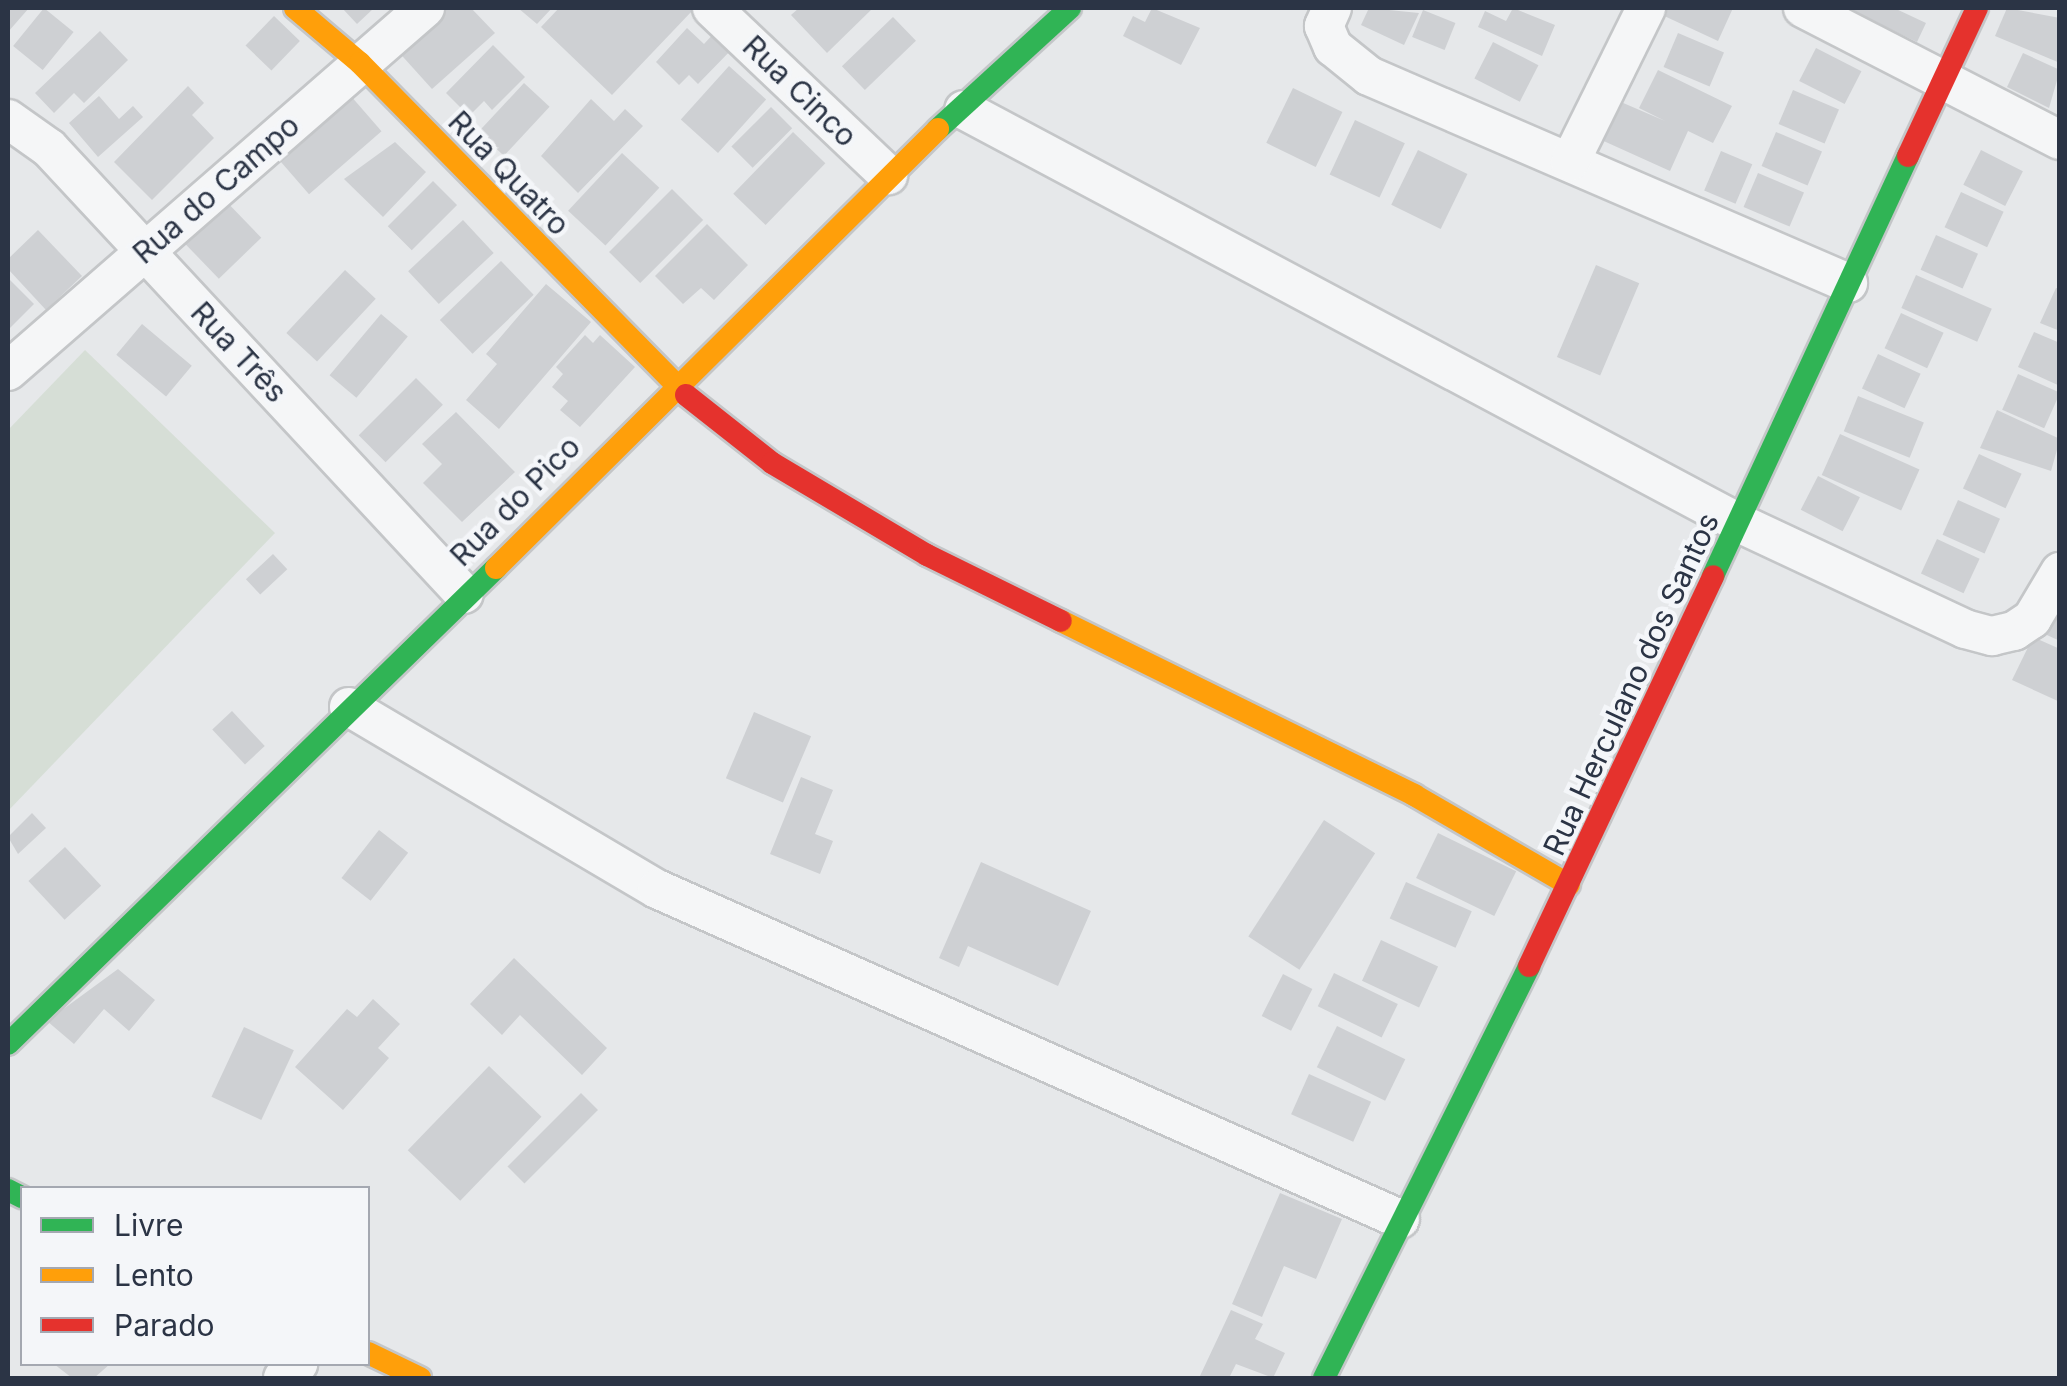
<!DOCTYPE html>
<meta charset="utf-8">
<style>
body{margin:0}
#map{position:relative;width:2067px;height:1386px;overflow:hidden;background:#e6e8ea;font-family:Inter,sans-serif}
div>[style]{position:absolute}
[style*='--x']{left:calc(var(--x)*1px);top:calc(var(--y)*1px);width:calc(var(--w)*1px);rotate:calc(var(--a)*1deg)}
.green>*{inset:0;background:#d6ded6}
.building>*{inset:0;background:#ced0d3;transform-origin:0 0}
.roads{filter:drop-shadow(2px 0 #c4c6c8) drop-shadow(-2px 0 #c4c6c8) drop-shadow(0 2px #c4c6c8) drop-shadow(0 -2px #c4c6c8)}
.street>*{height:38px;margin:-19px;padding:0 19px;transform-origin:19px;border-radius:19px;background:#f5f6f7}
.fast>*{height:22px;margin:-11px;padding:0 11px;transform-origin:11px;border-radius:11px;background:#30b455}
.slow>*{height:22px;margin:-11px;padding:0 11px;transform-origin:11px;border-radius:11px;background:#ff9f0a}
.jam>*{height:22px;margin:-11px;padding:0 11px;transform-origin:11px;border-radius:11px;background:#e5322d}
span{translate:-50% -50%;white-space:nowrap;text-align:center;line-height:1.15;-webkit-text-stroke:9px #f4f6f9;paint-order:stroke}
.street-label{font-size:30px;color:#2b3445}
.frame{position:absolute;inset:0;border:10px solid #2b3445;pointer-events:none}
.legend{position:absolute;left:20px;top:1186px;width:350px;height:180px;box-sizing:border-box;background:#f4f6f9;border:2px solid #a4a8b1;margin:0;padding:12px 18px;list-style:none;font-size:30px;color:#2b3445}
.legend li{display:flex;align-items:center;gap:20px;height:50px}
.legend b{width:50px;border:2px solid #a4a8b1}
</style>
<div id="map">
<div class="green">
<i style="clip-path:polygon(85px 350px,275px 533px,8px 811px,8px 430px)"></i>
</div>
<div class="building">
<i style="clip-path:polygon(8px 8px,29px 8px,8px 32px)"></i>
<i style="left:44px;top:8px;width:38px;height:49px;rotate:39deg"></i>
<i style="clip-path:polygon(342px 8px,374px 8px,357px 24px)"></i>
<i style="clip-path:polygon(439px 8px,471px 8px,495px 33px,432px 89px,395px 48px)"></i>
<i style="clip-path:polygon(518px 8px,552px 8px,537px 24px)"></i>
<i style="clip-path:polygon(559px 8px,688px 8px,692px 11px,612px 95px,541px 27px)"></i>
<i style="clip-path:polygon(799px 8px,873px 8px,827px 53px,791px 15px)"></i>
<i style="clip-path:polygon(1152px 8px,1200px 28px,1181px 65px,1123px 36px,1133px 16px,1145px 22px)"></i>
<i style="clip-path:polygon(1369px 8px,1419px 13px,1404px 45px,1361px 25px)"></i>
<i style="clip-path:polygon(1513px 8px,1555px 25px,1542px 56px,1478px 27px,1485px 11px,1506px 21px)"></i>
<i style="clip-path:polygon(1663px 8px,1733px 8px,1718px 41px,1660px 14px)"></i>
<i style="clip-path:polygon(1846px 8px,1894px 8px,1926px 23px,1917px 42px)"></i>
<i style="clip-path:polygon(2007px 8px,2060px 18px,2060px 63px,1995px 36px)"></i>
<i style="left:1423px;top:10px;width:35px;height:29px;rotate:22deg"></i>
<i style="left:274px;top:16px;width:36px;height:41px;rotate:44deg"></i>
<i style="left:893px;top:17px;width:33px;height:71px;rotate:46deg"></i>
<i style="clip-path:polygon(687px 28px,704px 44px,716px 31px,734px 47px,698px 84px,689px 75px,679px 85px,656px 62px)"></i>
<i style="clip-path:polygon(100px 31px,128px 60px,84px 103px,74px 93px,54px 113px,35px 93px)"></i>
<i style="left:1678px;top:33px;width:50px;height:37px;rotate:23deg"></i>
<i style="left:1493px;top:42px;width:51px;height:41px;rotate:27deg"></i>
<i style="clip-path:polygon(493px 45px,525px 77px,492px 110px,484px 101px,469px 116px,446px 93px)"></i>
<i style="left:1816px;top:48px;width:51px;height:37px;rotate:27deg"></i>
<i style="clip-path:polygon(2023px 53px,2060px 70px,2049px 108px,2007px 87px)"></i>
<i style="left:729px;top:66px;width:50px;height:72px;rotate:42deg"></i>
<i style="clip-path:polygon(1658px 70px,1732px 106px,1713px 143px,1688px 131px,1670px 171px,1597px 138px,1614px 99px,1665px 121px,1639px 108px)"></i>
<i style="left:524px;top:83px;width:35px;height:67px;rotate:43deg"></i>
<i style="clip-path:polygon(188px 86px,204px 103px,192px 115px,214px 138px,152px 200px,114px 162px)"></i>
<i style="left:1293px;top:88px;width:55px;height:61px;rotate:26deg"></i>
<i style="left:1793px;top:90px;width:50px;height:37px;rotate:23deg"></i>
<i style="left:350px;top:95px;width:48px;height:96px;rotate:49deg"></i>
<i style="clip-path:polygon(99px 96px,119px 119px,133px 106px,143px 117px,98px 157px,69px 123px)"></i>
<i style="clip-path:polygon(591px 99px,614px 121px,625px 109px,643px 126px,578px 193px,541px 156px)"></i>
<i style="left:771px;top:107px;width:30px;height:56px;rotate:45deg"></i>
<i style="left:1355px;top:120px;width:55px;height:60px;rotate:25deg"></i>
<i style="left:793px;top:132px;width:45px;height:86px;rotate:44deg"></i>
<i style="left:1776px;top:132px;width:50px;height:37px;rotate:23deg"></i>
<i style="clip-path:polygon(395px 142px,426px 172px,383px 217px,344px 179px)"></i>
<i style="left:1418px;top:150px;width:55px;height:61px;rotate:26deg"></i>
<i style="left:1981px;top:150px;width:47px;height:39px;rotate:27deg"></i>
<i style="left:1721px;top:151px;width:34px;height:43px;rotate:23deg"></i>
<i style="left:622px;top:153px;width:51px;height:79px;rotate:43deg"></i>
<i style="left:1758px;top:173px;width:50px;height:37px;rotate:23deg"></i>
<i style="left:433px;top:181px;width:34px;height:64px;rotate:45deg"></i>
<i style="left:672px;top:189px;width:44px;height:89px;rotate:45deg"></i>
<i style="left:1961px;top:192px;width:47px;height:39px;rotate:25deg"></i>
<i style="left:221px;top:196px;width:58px;height:59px;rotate:46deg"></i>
<i style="left:463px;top:220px;width:45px;height:75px;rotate:47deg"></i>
<i style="clip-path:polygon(707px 224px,748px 265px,714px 300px,701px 288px,683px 304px,655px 276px)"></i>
<i style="clip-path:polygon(38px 230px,82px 276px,46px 310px,8px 269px,8px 259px)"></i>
<i style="left:1936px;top:235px;width:46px;height:38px;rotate:24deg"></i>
<i style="left:501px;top:261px;width:47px;height:85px;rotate:46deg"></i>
<i style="left:1596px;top:265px;width:47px;height:100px;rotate:23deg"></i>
<i style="left:345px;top:270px;width:42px;height:86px;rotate:43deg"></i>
<i style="left:1916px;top:275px;width:83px;height:36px;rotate:24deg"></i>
<i style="clip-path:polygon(8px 278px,34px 304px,8px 330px)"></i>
<i style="clip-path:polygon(546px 284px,591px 322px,499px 429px,466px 400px,497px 364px,486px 354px)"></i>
<i style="clip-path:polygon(2056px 288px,2060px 289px,2060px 331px,2040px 323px)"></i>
<i style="left:1901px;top:313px;width:47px;height:39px;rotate:25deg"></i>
<i style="left:381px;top:314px;width:35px;height:80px;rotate:40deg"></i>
<i style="left:142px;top:324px;width:65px;height:40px;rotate:40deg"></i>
<i style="clip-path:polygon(2034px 332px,2060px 343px,2060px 386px,2018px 367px)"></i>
<i style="clip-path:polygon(585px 335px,593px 343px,600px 335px,635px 367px,580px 427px,560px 410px,568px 401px,552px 387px,563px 374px,556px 367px)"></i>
<i style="left:1878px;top:354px;width:47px;height:38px;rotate:25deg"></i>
<i style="left:2018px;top:374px;width:46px;height:39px;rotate:24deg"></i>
<i style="left:416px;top:378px;width:38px;height:81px;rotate:45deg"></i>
<i style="left:1858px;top:396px;width:71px;height:38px;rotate:22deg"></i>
<i style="clip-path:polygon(1997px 410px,2060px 439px,2051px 471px,1980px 448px)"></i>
<i style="clip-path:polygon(456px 412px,515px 472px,462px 522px,423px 483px,442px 464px,422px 444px)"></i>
<i style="left:1840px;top:434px;width:87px;height:45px;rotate:24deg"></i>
<i style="left:1979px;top:454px;width:47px;height:38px;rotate:25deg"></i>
<i style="left:1818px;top:476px;width:47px;height:38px;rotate:27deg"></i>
<i style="left:1958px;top:500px;width:46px;height:38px;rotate:24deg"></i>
<i style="left:1937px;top:539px;width:47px;height:38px;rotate:25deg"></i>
<i style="left:273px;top:554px;width:21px;height:37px;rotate:47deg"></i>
<i style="clip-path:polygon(2060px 595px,2060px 641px,2036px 630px)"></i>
<i style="clip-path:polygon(2033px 637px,2060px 649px,2060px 702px,2012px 680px)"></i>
<i style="left:232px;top:711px;width:48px;height:27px;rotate:47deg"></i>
<i style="left:754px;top:712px;width:62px;height:72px;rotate:23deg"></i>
<i style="clip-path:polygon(801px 777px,833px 790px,815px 834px,833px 841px,820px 874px,770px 854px)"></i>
<i style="clip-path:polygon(32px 813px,46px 828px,18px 854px,8px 837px)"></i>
<i style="left:1324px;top:820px;width:61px;height:139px;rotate:33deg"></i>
<i style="left:379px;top:830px;width:37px;height:61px;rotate:38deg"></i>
<i style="left:1438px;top:833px;width:87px;height:50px;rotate:26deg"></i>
<i style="left:65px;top:847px;width:53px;height:50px;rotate:47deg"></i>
<i style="clip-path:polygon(981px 862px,1091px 911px,1058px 986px,968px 946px,959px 967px,939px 958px)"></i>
<i style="left:1406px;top:882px;width:72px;height:40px;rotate:24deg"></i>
<i style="left:1381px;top:940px;width:63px;height:45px;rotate:25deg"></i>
<i style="clip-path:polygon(514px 958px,607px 1048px,582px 1075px,520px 1015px,502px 1035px,470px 1004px)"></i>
<i style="clip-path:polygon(118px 969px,155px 1000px,129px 1031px,104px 1009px,74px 1044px,47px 1021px)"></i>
<i style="left:1334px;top:973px;width:71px;height:37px;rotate:26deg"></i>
<i style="left:1283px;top:974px;width:33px;height:47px;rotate:27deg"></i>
<i style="clip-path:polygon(373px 999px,400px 1024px,378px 1048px,389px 1058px,343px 1110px,295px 1067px,347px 1009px,357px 1017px)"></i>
<i style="left:1337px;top:1026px;width:76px;height:46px;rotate:26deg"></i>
<i style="left:244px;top:1027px;width:55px;height:77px;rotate:25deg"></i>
<i style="left:489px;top:1066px;width:73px;height:117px;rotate:44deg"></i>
<i style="left:1309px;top:1074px;width:68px;height:44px;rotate:24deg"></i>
<i style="left:581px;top:1093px;width:24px;height:104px;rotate:45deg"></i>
<i style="clip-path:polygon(1280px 1193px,1342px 1219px,1316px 1279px,1284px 1266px,1262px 1317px,1232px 1304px)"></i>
<i style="clip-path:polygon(1231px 1310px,1263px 1324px,1255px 1339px,1285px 1353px,1273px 1378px,1236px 1364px,1229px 1378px,1199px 1378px)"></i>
<i style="clip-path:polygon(54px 1364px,110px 1364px,94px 1378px,72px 1378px)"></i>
</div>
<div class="roads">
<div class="street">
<i style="--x:712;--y:8;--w:243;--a:43.5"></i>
<i style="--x:1332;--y:8;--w:20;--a:114"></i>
<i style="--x:1324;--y:26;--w:23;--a:67"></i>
<i style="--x:1333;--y:47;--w:46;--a:38.9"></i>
<i style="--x:1369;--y:76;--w:522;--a:23.37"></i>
<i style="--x:1803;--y:8;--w:289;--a:27.2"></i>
<i style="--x:964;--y:110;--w:880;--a:28.05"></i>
<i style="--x:1741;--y:524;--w:247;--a:25.1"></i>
<i style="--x:1965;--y:629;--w:28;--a:15"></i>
<i style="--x:1992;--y:636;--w:23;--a:-13"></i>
<i style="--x:2014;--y:631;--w:22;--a:-34"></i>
<i style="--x:2032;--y:619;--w:55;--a:-59.2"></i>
<i style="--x:8;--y:119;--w:50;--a:35.3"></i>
<i style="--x:49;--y:148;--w:609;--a:47.06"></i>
<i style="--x:1570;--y:162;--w:172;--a:-63.7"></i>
<i style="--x:8;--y:371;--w:553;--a:-41.04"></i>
<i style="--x:349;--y:707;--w:358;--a:30.6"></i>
<i style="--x:657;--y:889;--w:813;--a:23.95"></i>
<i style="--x:283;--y:1378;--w:21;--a:-43"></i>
</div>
<div class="fast">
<i style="--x:938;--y:129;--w:179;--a:-42.5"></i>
<i style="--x:1713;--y:576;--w:463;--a:-65.1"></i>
<i style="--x:8;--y:1044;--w:682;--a:-44.29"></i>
<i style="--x:8;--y:1190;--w:16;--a:27"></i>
<i style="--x:1324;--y:1378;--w:460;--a:-63.5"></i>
</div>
<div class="slow">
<i style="--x:295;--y:8;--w:85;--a:40.2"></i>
<i style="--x:360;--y:63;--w:465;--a:45.5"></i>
<i style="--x:496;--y:568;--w:623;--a:-44.8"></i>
<i style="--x:1061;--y:621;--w:394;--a:26.2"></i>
<i style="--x:1414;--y:795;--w:179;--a:30.1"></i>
<i style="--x:368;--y:1353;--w:58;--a:25.7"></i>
</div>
<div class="jam">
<i style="--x:1908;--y:156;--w:163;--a:-65"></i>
<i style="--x:686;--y:395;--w:110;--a:38.3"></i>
<i style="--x:772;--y:463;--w:180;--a:30.7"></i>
<i style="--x:927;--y:555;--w:149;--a:26.2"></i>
<i style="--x:1529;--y:966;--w:431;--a:-64.7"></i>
</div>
</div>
<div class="street-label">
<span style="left:800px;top:91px;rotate:44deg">Rua Cinco</span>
<span style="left:509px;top:173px;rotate:46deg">Rua Quatro</span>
<span style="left:216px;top:189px;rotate:-41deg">Rua do Campo</span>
<span style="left:239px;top:352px;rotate:47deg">Rua Três</span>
<span style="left:515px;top:501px;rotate:-45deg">Rua do Pico</span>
<span style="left:1631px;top:684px;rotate:-65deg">Rua Herculano dos Santos</span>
</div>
<div class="frame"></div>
<ul class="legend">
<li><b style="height:12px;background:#30b455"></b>Livre</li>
<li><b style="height:12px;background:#ff9f0a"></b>Lento</li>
<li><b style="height:12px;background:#e5322d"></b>Parado</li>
</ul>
</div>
